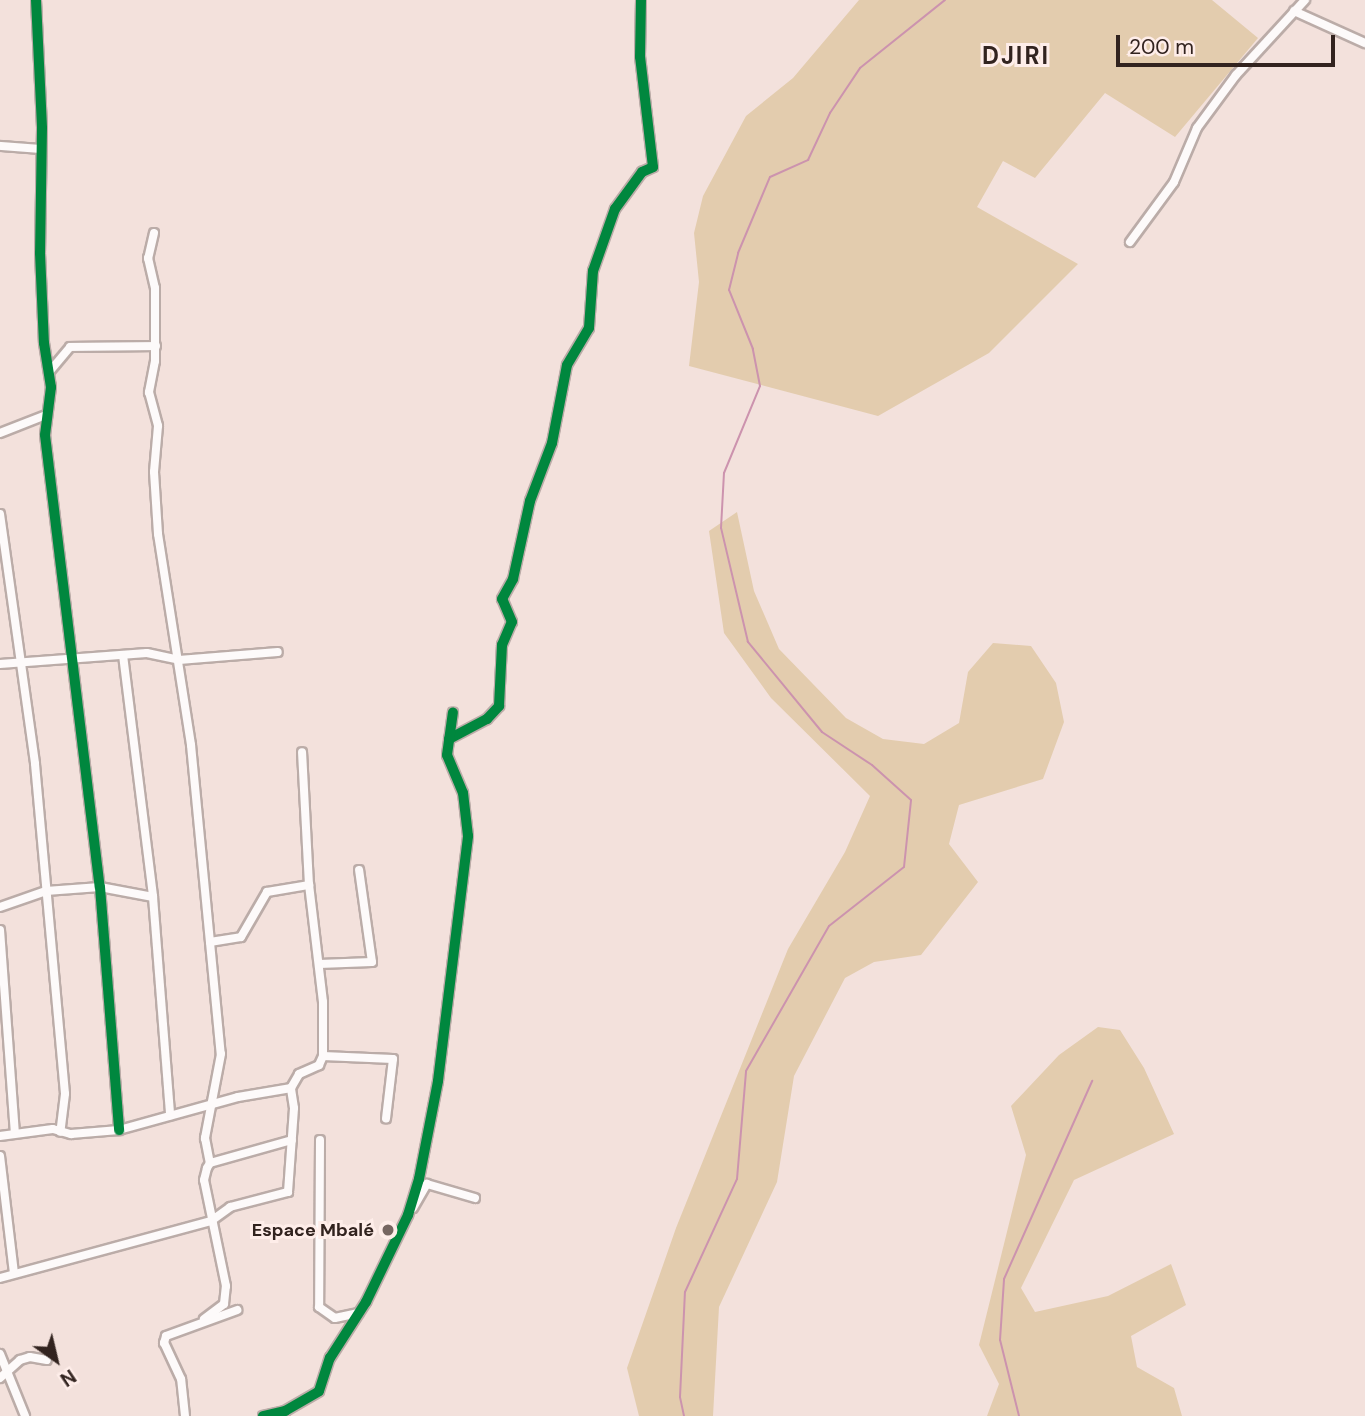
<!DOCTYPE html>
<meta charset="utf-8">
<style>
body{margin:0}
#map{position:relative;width:1365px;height:1416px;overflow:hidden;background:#f3e1dc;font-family:"DM Sans",sans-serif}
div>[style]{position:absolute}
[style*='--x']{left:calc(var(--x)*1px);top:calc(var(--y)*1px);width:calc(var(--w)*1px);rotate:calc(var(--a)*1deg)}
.green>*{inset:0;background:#e3ccae}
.stream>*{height:2px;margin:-1px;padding:0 1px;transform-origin:1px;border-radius:1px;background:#cc93ae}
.roads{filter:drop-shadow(2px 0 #bbaca8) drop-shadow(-2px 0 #bbaca8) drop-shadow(0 2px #bbaca8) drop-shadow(0 -2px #bbaca8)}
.minor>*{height:8px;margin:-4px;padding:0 4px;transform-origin:4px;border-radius:4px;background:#fdfafa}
.cycleway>*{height:10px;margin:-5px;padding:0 5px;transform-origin:5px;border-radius:5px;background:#00873e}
.dots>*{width:19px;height:19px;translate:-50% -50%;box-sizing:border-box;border:4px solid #feede9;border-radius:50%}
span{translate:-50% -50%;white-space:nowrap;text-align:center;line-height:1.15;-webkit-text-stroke:6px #feede9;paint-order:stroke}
.poi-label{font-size:18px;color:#32231f;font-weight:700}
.right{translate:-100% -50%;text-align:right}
.district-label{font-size:24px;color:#32231f;font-weight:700;letter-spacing:2px}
.north{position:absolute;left:21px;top:1325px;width:70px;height:70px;-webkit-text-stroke:5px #feede9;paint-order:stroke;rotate:146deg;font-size:19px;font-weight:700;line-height:28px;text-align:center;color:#32231f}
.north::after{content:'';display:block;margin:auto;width:24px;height:32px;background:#32231f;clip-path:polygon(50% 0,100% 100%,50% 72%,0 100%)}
.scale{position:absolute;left:1116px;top:35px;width:219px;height:32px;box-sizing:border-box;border:4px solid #32231f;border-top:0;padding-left:9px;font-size:21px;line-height:24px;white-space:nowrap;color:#32231f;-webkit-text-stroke:5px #feede9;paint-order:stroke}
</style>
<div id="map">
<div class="green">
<i style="clip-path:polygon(859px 0,1212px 0,1258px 38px,1175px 137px,1105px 93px,1035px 178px,1003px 161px,977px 207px,1078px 264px,989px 353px,878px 416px,689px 366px,699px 282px,694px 233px,703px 196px,746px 116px,793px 78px)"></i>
<i style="clip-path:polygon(737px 512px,754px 591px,779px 649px,846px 718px,883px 739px,924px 744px,959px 723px,968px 672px,993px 643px,1031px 646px,1056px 683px,1064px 722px,1043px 779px,959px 805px,949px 844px,978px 882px,921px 955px,874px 962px,845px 978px,794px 1076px,777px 1182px,719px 1307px,713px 1416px,639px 1416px,627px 1368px,676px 1228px,788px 949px,845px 852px,870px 796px,771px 698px,724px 633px,709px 531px)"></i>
<i style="clip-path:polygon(1098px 1027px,1120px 1030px,1144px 1068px,1174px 1134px,1074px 1180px,1021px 1288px,1035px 1312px,1108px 1296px,1171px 1264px,1186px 1305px,1131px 1336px,1137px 1367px,1174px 1388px,1182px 1416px,987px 1416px,999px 1384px,979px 1345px,1026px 1155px,1011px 1106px,1059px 1055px)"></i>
</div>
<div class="stream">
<i style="--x:684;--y:1416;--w:19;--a:-102"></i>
<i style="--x:680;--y:1397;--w:105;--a:-87.3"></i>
<i style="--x:685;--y:1292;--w:124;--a:-65.3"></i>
<i style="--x:737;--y:1179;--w:108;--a:-85.2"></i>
<i style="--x:746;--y:1071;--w:167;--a:-60.2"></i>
<i style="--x:829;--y:926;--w:95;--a:-38.2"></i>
<i style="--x:904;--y:867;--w:67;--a:-84"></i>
<i style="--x:911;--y:800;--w:52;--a:-138.1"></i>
<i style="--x:872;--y:765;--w:60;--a:-146.6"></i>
<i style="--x:822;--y:732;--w:117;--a:-129.4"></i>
<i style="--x:748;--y:642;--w:117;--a:-103.3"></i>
<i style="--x:721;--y:528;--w:55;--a:-86.9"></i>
<i style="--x:724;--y:473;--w:94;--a:-67.5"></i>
<i style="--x:760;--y:386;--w:38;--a:-101"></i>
<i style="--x:753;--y:349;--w:64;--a:-112.1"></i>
<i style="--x:729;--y:290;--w:38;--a:-76"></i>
<i style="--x:738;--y:253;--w:82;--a:-67.2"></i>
<i style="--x:770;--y:177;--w:42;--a:-24.1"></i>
<i style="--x:808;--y:160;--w:52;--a:-64.9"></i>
<i style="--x:830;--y:113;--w:54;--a:-56.3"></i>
<i style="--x:860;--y:68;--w:109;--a:-38.7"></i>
<i style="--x:1019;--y:1416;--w:78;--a:-104"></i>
<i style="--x:1000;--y:1340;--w:61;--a:-86.2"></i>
<i style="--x:1004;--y:1279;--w:217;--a:-66"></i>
</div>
<div class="roads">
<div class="minor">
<i style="--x:36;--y:0;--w:128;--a:87.3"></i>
<i style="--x:42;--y:128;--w:125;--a:90.9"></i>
<i style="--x:40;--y:253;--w:90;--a:87.5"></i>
<i style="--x:44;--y:343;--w:45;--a:81"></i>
<i style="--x:51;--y:387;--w:48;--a:97.1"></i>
<i style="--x:45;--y:435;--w:455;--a:83.1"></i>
<i style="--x:100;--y:887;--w:244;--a:85.5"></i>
<i style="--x:1294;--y:11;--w:78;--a:24.3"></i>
<i style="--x:0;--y:146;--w:40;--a:4.3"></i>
<i style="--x:154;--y:233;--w:26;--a:103"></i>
<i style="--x:148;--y:258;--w:31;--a:77"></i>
<i style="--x:155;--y:288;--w:73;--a:90"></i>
<i style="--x:155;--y:361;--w:32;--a:101"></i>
<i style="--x:149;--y:392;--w:35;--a:75"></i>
<i style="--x:158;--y:426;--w:46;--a:95"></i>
<i style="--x:154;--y:472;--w:62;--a:86.3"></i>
<i style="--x:158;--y:534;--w:214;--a:81.1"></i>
<i style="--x:191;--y:745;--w:310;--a:84.5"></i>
<i style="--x:221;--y:1054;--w:86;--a:100.8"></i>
<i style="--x:205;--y:1138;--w:25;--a:79"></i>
<i style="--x:1130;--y:242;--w:74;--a:-53.7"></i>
<i style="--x:1174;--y:182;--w:59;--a:-66.9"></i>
<i style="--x:1197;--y:128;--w:66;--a:-53.7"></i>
<i style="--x:1236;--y:75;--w:102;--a:-47.4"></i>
<i style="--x:50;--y:371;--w:31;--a:-50"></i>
<i style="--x:70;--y:347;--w:86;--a:-0.7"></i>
<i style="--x:0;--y:433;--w:49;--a:-21.4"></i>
<i style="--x:0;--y:514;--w:252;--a:82"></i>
<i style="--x:35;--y:764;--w:331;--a:84.8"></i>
<i style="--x:65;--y:1094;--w:38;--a:97"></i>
<i style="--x:123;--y:655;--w:244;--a:82.9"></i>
<i style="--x:153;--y:897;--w:219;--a:85.5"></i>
<i style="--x:0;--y:664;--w:147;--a:-4.3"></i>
<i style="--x:147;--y:653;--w:33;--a:12"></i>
<i style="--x:179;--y:660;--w:99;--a:-4.6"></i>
<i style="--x:449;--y:739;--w:43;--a:-27.8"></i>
<i style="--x:487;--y:719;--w:18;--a:-47"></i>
<i style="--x:499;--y:706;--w:61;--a:-87.2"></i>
<i style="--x:502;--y:645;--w:25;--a:-67"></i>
<i style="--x:512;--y:622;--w:25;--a:-113"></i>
<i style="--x:502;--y:599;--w:23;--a:-61"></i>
<i style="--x:513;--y:579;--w:80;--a:-77.7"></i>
<i style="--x:530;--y:501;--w:62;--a:-69.2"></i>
<i style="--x:552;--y:443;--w:79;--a:-79.1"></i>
<i style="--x:567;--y:365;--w:43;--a:-59.3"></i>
<i style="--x:589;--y:328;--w:57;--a:-86"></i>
<i style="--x:593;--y:271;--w:66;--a:-70.5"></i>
<i style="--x:615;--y:209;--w:46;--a:-53.9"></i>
<i style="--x:642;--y:172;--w:12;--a:-24"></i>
<i style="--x:653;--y:167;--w:111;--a:-96.7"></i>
<i style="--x:640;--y:57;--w:57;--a:-89"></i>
<i style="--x:0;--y:907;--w:49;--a:-19.2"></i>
<i style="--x:46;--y:891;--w:54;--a:-4.2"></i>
<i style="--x:100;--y:887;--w:54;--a:10.7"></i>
<i style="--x:0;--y:930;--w:203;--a:85.8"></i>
<i style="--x:210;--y:942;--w:31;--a:-9"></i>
<i style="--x:241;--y:937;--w:52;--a:-60"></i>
<i style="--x:267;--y:892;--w:43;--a:-9.5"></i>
<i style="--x:319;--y:964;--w:53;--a:-2.2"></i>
<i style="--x:372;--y:962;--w:93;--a:-98"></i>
<i style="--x:323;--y:1056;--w:70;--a:2.5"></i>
<i style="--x:393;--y:1059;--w:60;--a:96.7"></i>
<i style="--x:0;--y:1136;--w:53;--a:-7.5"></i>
<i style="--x:53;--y:1129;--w:19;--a:16"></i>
<i style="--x:71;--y:1134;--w:48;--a:-4.8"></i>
<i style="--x:119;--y:1130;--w:123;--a:-15.5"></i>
<i style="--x:238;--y:1097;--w:54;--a:-9.6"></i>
<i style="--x:291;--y:1088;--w:16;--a:-60"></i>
<i style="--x:299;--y:1074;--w:22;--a:-24"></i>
<i style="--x:319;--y:1065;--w:10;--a:-66"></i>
<i style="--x:323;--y:1056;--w:54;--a:-90"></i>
<i style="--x:323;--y:1002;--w:118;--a:-96.8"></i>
<i style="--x:309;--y:885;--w:133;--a:-93"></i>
<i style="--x:320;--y:1140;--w:167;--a:90.3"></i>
<i style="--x:319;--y:1307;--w:19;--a:35"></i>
<i style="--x:335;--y:1318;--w:24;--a:-12"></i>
<i style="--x:0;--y:1156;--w:118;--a:83.2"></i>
<i style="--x:413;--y:1208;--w:28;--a:-60"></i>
<i style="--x:427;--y:1184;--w:50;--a:16.3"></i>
<i style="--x:0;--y:1278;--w:219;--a:-15.1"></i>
<i style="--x:211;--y:1221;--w:24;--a:-36"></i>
<i style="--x:230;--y:1207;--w:60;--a:-14.5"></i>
<i style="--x:288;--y:1192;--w:84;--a:-85.9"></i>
<i style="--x:294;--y:1108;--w:20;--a:-99"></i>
<i style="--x:204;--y:1319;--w:25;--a:-37"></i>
<i style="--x:224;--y:1304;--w:18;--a:-84"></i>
<i style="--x:226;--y:1286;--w:108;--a:-101.7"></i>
<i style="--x:204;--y:1180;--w:12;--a:-76"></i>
<i style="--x:207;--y:1168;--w:6;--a:-59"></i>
<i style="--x:210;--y:1163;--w:85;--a:-15.7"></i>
<i style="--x:0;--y:1354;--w:67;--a:68"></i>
<i style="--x:0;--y:1378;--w:27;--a:-42"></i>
<i style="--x:20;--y:1360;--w:10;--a:-17"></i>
<i style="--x:30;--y:1357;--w:17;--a:10"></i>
<i style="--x:185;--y:1416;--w:37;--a:-96"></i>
<i style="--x:181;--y:1379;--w:40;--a:-115"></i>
<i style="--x:164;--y:1343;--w:7;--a:-74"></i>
<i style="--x:166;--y:1336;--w:76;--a:-20.1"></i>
<i style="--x:263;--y:1416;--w:23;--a:-13"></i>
<i style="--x:285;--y:1411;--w:39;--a:-30"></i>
<i style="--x:319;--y:1391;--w:35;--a:-72"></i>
<i style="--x:330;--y:1358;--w:67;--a:-57.3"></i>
<i style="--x:366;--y:1302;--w:97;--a:-64.2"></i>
<i style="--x:408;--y:1215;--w:38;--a:-73"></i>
<i style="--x:419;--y:1179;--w:100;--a:-79"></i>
<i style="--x:438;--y:1081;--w:247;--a:-83"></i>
<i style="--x:468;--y:836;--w:43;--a:-96.6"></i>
<i style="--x:463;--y:793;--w:41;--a:-112.8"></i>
<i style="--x:447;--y:755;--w:43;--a:-82.1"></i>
</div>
</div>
<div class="cycleway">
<i style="--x:36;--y:0;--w:128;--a:87.3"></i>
<i style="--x:42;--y:128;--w:125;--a:90.9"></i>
<i style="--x:40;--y:253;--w:90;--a:87.5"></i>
<i style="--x:44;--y:343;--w:45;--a:81"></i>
<i style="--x:51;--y:387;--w:48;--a:97.1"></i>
<i style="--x:45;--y:435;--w:455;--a:83.1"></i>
<i style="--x:100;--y:887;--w:244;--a:85.5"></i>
<i style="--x:449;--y:739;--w:43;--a:-27.8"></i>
<i style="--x:487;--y:719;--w:18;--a:-47"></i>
<i style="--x:499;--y:706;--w:61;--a:-87.2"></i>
<i style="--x:502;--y:645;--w:25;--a:-67"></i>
<i style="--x:512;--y:622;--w:25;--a:-113"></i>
<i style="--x:502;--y:599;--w:23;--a:-61"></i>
<i style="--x:513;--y:579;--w:80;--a:-77.7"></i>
<i style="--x:530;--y:501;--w:62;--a:-69.2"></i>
<i style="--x:552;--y:443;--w:79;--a:-79.1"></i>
<i style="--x:567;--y:365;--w:43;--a:-59.3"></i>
<i style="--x:589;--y:328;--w:57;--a:-86"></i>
<i style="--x:593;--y:271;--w:66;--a:-70.5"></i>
<i style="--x:615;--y:209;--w:46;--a:-53.9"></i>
<i style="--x:642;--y:172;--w:12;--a:-24"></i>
<i style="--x:653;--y:167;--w:111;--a:-96.7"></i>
<i style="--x:640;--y:57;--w:57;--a:-89"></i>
<i style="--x:263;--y:1416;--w:23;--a:-13"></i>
<i style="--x:285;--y:1411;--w:39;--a:-30"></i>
<i style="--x:319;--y:1391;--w:35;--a:-72"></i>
<i style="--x:330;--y:1358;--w:67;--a:-57.3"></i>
<i style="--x:366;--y:1302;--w:97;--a:-64.2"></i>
<i style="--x:408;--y:1215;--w:38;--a:-73"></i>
<i style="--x:419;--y:1179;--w:100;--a:-79"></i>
<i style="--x:438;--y:1081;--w:247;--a:-83"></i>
<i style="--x:468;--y:836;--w:43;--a:-96.6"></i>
<i style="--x:463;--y:793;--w:41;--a:-112.8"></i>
<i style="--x:447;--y:755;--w:43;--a:-82.1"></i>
</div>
<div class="dots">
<i style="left:388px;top:1230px;background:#766661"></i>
</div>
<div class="poi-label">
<span class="right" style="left:374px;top:1230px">Espace Mbalé</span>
</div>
<div class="district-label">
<span style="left:1016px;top:56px">DJIRI</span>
</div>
<div class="north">N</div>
<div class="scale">200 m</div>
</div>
